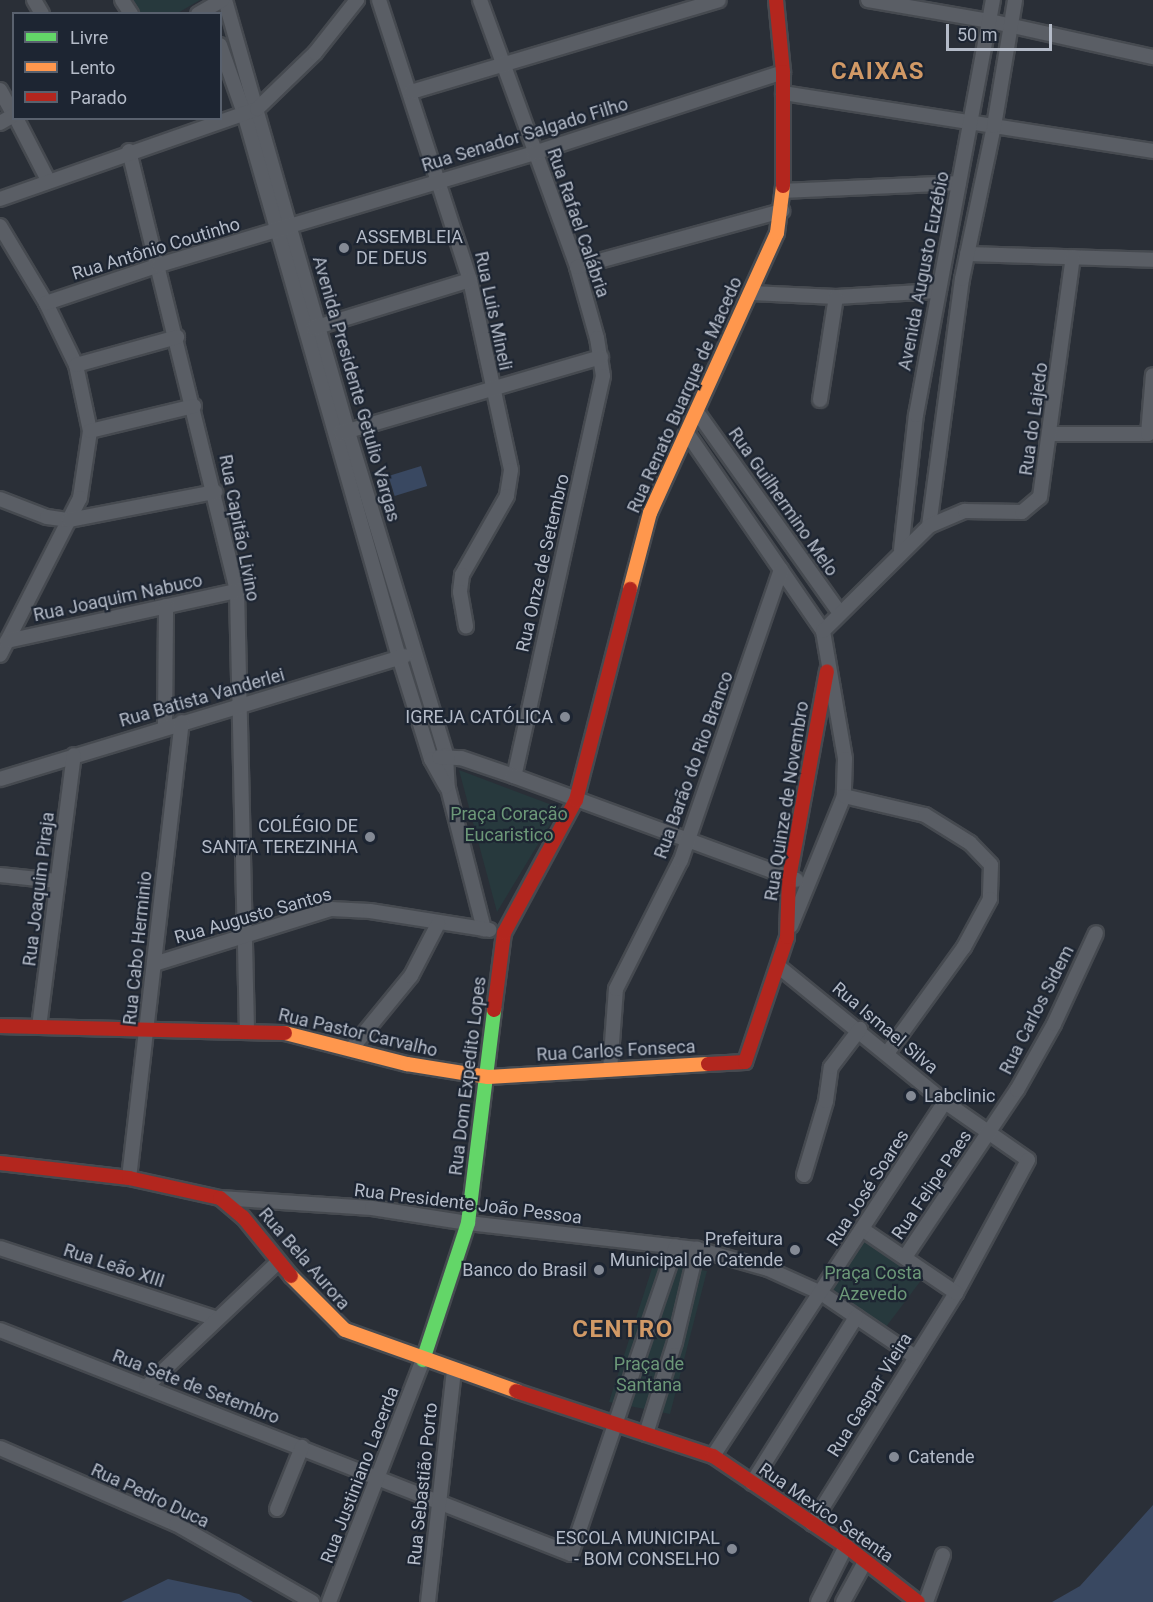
<!DOCTYPE html>
<meta charset="utf-8">
<style>
body{margin:0}
#map{position:relative;width:1153px;height:1602px;overflow:hidden;background:#2a2f37;font-family:Roboto,sans-serif}
div>[style]{position:absolute}
[style*='--x']{left:calc(var(--x)*1px);top:calc(var(--y)*1px);width:calc(var(--w)*1px);rotate:calc(var(--a)*1deg)}
.green>*{inset:0;background:#27393d;transform-origin:0 0}
.water>*{inset:0;background:#394861;transform-origin:0 0}
.roads{filter:drop-shadow(2px 0 #464a50) drop-shadow(-2px 0 #464a50) drop-shadow(0 2px #464a50) drop-shadow(0 -2px #464a50)}
.street>*{height:14px;margin:-7px;padding:0 7px;transform-origin:7px;border-radius:7px;background:#5a5e65}
.fast>*{height:14px;margin:-7px;padding:0 7px;transform-origin:7px;border-radius:7px;background:#63d668}
.slow>*{height:14px;margin:-7px;padding:0 7px;transform-origin:7px;border-radius:7px;background:#ff974d}
.jam>*{height:14px;margin:-7px;padding:0 7px;transform-origin:7px;border-radius:7px;background:#b3261e}
.dots>*{width:16px;height:16px;translate:-50% -50%;box-sizing:border-box;border:3px solid #1d2532;border-radius:50%}
span{translate:-50% -50%;white-space:nowrap;text-align:center;line-height:1.15;-webkit-text-stroke:4.5px #1d2532;paint-order:stroke}
.street-label{font-size:18px;color:#b4bbc8}
.poi-label{font-size:18px;color:#b4bbc8}
.left{translate:0 -50%;text-align:left}
.right{translate:-100% -50%;text-align:right}
.park-label{font-size:18px;color:#6c9878}
.district-label{font-size:24px;color:#d19966;font-weight:700;letter-spacing:1.5px}
.legend{position:absolute;left:12px;top:12px;width:210px;height:108px;box-sizing:border-box;background:#1d2532;border:2px solid #59616e;margin:0;padding:8px 10px;list-style:none;font-size:18px;color:#b4bbc8}
.legend li{display:flex;align-items:center;gap:12px;height:30px}
.legend b{width:30px;border:2px solid #59616e}
.scale{position:absolute;left:946px;top:24px;width:106px;height:27px;box-sizing:border-box;border:3px solid #b4bbc8;border-top:0;padding-left:8px;font-size:18px;line-height:21px;white-space:nowrap;color:#b4bbc8;-webkit-text-stroke:4px #1d2532;paint-order:stroke}
</style>
<div id="map">
<div class="green">
<i style="clip-path:polygon(130px 0,200px 0,176px 14px,138px 13px)"></i>
<i style="clip-path:polygon(459px 770px,560px 808px,497px 912px)"></i>
<i style="left:863px;top:1236px;width:73px;height:67px;rotate:37deg"></i>
<i style="clip-path:polygon(654px 1262px,707px 1271px,670px 1414px,609px 1402px)"></i>
</div>
<div class="water">
<i style="left:421px;top:466px;width:21px;height:34px;rotate:73deg"></i>
<i style="clip-path:polygon(1153px 1505px,1153px 1602px,1052px 1602px,1080px 1586px)"></i>
<i style="clip-path:polygon(168px 1579px,239px 1594px,253px 1602px,121px 1602px)"></i>
</div>
<div class="roads">
<div class="street">
<i style="--x:34;--y:0;--w:16;--a:60"></i>
<i style="--x:122;--y:0;--w:17;--a:57"></i>
<i style="--x:225;--y:0;--w:449;--a:74.1"></i>
<i style="--x:348;--y:432;--w:338;--a:73.1"></i>
<i style="--x:446;--y:755;--w:33;--a:87"></i>
<i style="--x:448;--y:788;--w:146;--a:75.7"></i>
<i style="--x:379;--y:0;--w:294;--a:72"></i>
<i style="--x:470;--y:280;--w:194;--a:77.8"></i>
<i style="--x:511;--y:470;--w:26;--a:99"></i>
<i style="--x:507;--y:496;--w:91;--a:119.7"></i>
<i style="--x:462;--y:575;--w:17;--a:97"></i>
<i style="--x:460;--y:592;--w:35;--a:80"></i>
<i style="--x:480;--y:0;--w:284;--a:70"></i>
<i style="--x:577;--y:267;--w:74;--a:74.3"></i>
<i style="--x:597;--y:338;--w:38;--a:81"></i>
<i style="--x:603;--y:376;--w:410;--a:102.5"></i>
<i style="--x:868;--y:0;--w:124;--a:9.8"></i>
<i style="--x:990;--y:21;--w:167;--a:12.5"></i>
<i style="--x:198;--y:14;--w:28;--a:-30"></i>
<i style="--x:220;--y:45;--w:72;--a:70.6"></i>
<i style="--x:244;--y:113;--w:566;--a:74.1"></i>
<i style="--x:399;--y:657;--w:107;--a:72.6"></i>
<i style="--x:431;--y:759;--w:31;--a:61"></i>
<i style="--x:0;--y:90;--w:29;--a:61"></i>
<i style="--x:411;--y:92;--w:321;--a:-16.6"></i>
<i style="--x:783;--y:93;--w:375;--a:8.9"></i>
<i style="--x:16;--y:118;--w:70;--a:62.7"></i>
<i style="--x:0;--y:123;--w:16;--a:-30"></i>
<i style="--x:129;--y:151;--w:453;--a:76.2"></i>
<i style="--x:237;--y:591;--w:438;--a:88.7"></i>
<i style="--x:783;--y:191;--w:176;--a:-2.6"></i>
<i style="--x:0;--y:199;--w:272;--a:-19.3"></i>
<i style="--x:257;--y:109;--w:81;--a:-44"></i>
<i style="--x:315;--y:53;--w:68;--a:-51.6"></i>
<i style="--x:0;--y:226;--w:90;--a:59.1"></i>
<i style="--x:46;--y:303;--w:69;--a:64.2"></i>
<i style="--x:76;--y:365;--w:67;--a:78"></i>
<i style="--x:90;--y:431;--w:68;--a:98.5"></i>
<i style="--x:80;--y:498;--w:176;--a:117"></i>
<i style="--x:967;--y:254;--w:186;--a:1.8"></i>
<i style="--x:577;--y:267;--w:213;--a:-15.3"></i>
<i style="--x:751;--y:293;--w:85;--a:2.7"></i>
<i style="--x:836;--y:297;--w:102;--a:-3.4"></i>
<i style="--x:46;--y:303;--w:119;--a:-18.6"></i>
<i style="--x:159;--y:265;--w:391;--a:-16.6"></i>
<i style="--x:534;--y:153;--w:262;--a:-18"></i>
<i style="--x:314;--y:328;--w:163;--a:-17.1"></i>
<i style="--x:76;--y:365;--w:105;--a:-15.5"></i>
<i style="--x:820;--y:400;--w:104;--a:-81.2"></i>
<i style="--x:697;--y:412;--w:247;--a:54.6"></i>
<i style="--x:90;--y:431;--w:107;--a:-13.5"></i>
<i style="--x:341;--y:433;--w:271;--a:-16.3"></i>
<i style="--x:687;--y:433;--w:240;--a:55.5"></i>
<i style="--x:823;--y:631;--w:130;--a:80.2"></i>
<i style="--x:845;--y:759;--w:37;--a:92"></i>
<i style="--x:844;--y:796;--w:140;--a:112.2"></i>
<i style="--x:1052;--y:434;--w:96;--a:0"></i>
<i style="--x:1148;--y:434;--w:59;--a:-85.2"></i>
<i style="--x:0;--y:499;--w:50;--a:21"></i>
<i style="--x:47;--y:517;--w:22;--a:8"></i>
<i style="--x:69;--y:520;--w:149;--a:-10.9"></i>
<i style="--x:929;--y:526;--w:249;--a:-82.4"></i>
<i style="--x:962;--y:279;--w:156;--a:-78.2"></i>
<i style="--x:994;--y:126;--w:128;--a:-80.5"></i>
<i style="--x:901;--y:550;--w:136;--a:-83.7"></i>
<i style="--x:916;--y:415;--w:422;--a:-79.5"></i>
<i style="--x:823;--y:631;--w:149;--a:-44.7"></i>
<i style="--x:929;--y:526;--w:39;--a:-23"></i>
<i style="--x:965;--y:511;--w:57;--a:1"></i>
<i style="--x:1022;--y:512;--w:23;--a:-40"></i>
<i style="--x:1040;--y:497;--w:242;--a:-82.2"></i>
<i style="--x:7;--y:641;--w:235;--a:-12.3"></i>
<i style="--x:165;--y:727;--w:121;--a:-89.5"></i>
<i style="--x:439;--y:757;--w:22;--a:3"></i>
<i style="--x:461;--y:758;--w:56;--a:18.8"></i>
<i style="--x:514;--y:776;--w:301;--a:20.2"></i>
<i style="--x:0;--y:779;--w:423;--a:-16.9"></i>
<i style="--x:844;--y:796;--w:83;--a:13.2"></i>
<i style="--x:925;--y:815;--w:53;--a:31.9"></i>
<i style="--x:970;--y:843;--w:30;--a:46"></i>
<i style="--x:991;--y:865;--w:34;--a:92"></i>
<i style="--x:990;--y:899;--w:55;--a:118.4"></i>
<i style="--x:964;--y:947;--w:130;--a:125.9"></i>
<i style="--x:0;--y:875;--w:57;--a:6"></i>
<i style="--x:154;--y:964;--w:185;--a:-17.3"></i>
<i style="--x:331;--y:909;--w:39;--a:3"></i>
<i style="--x:370;--y:911;--w:121;--a:9"></i>
<i style="--x:778;--y:966;--w:215;--a:39.2"></i>
<i style="--x:945;--y:1102;--w:101;--a:34.9"></i>
<i style="--x:1028;--y:1160;--w:151;--a:118.4"></i>
<i style="--x:956;--y:1293;--w:272;--a:121.9"></i>
<i style="--x:39;--y:1027;--w:274;--a:-82.7"></i>
<i style="--x:352;--y:1048;--w:93;--a:-50.7"></i>
<i style="--x:411;--y:976;--w:59;--a:-62.6"></i>
<i style="--x:610;--y:1070;--w:81;--a:-85.8"></i>
<i style="--x:616;--y:989;--w:144;--a:-63.3"></i>
<i style="--x:681;--y:860;--w:307;--a:-71"></i>
<i style="--x:804;--y:1175;--w:77;--a:-73.4"></i>
<i style="--x:826;--y:1101;--w:34;--a:-82"></i>
<i style="--x:831;--y:1067;--w:48;--a:-52.7"></i>
<i style="--x:129;--y:1178;--w:459;--a:-83.4"></i>
<i style="--x:220;--y:1198;--w:152;--a:3.8"></i>
<i style="--x:372;--y:1208;--w:97;--a:8.9"></i>
<i style="--x:468;--y:1223;--w:230;--a:6.5"></i>
<i style="--x:697;--y:1249;--w:74;--a:15.7"></i>
<i style="--x:768;--y:1269;--w:58;--a:24.4"></i>
<i style="--x:821;--y:1293;--w:114;--a:34.2"></i>
<i style="--x:862;--y:1229;--w:114;--a:34.2"></i>
<i style="--x:0;--y:1248;--w:228;--a:18.1"></i>
<i style="--x:905;--y:1257;--w:201;--a:-56.2"></i>
<i style="--x:1017;--y:1090;--w:76;--a:-60.7"></i>
<i style="--x:1054;--y:1024;--w:100;--a:-65.2"></i>
<i style="--x:0;--y:1330;--w:613;--a:21.42"></i>
<i style="--x:571;--y:1554;--w:325;--a:-71.2"></i>
<i style="--x:146;--y:1387;--w:182;--a:-43.4"></i>
<i style="--x:646;--y:1434;--w:96;--a:-72.5"></i>
<i style="--x:675;--y:1342;--w:96;--a:-76.7"></i>
<i style="--x:0;--y:1448;--w:192;--a:23.4"></i>
<i style="--x:176;--y:1524;--w:157;--a:29.8"></i>
<i style="--x:713;--y:1456;--w:423;--a:-56.8"></i>
<i style="--x:752;--y:1483;--w:196;--a:-57.9"></i>
<i style="--x:277;--y:1509;--w:67;--a:-68"></i>
<i style="--x:329;--y:1602;--w:260;--a:-68.8"></i>
<i style="--x:428;--y:1602;--w:232;--a:-83.6"></i>
<i style="--x:818;--y:1602;--w:63;--a:-63.4"></i>
<i style="--x:843;--y:1602;--w:46;--a:-61.2"></i>
<i style="--x:926;--y:1602;--w:50;--a:-70.1"></i>
</div>
<div class="fast">
<i style="--x:423;--y:1360;--w:144;--a:-71.8"></i>
<i style="--x:468;--y:1223;--w:215;--a:-83"></i>
</div>
<div class="slow">
<i style="--x:630;--y:589;--w:79;--a:-75.3"></i>
<i style="--x:650;--y:513;--w:307;--a:-65.6"></i>
<i style="--x:777;--y:233;--w:47;--a:-82.7"></i>
<i style="--x:285;--y:1033;--w:126;--a:14.3"></i>
<i style="--x:407;--y:1064;--w:82;--a:9.1"></i>
<i style="--x:488;--y:1077;--w:220;--a:-3.4"></i>
<i style="--x:291;--y:1276;--w:76;--a:45"></i>
<i style="--x:345;--y:1330;--w:182;--a:19.6"></i>
</div>
<div class="jam">
<i style="--x:776;--y:0;--w:72;--a:84.4"></i>
<i style="--x:783;--y:72;--w:114;--a:90"></i>
<i style="--x:494;--y:1010;--w:78;--a:-82.6"></i>
<i style="--x:504;--y:933;--w:151;--a:-61.6"></i>
<i style="--x:576;--y:800;--w:218;--a:-75.6"></i>
<i style="--x:0;--y:1026;--w:285;--a:1.4"></i>
<i style="--x:708;--y:1064;--w:37;--a:-3"></i>
<i style="--x:745;--y:1062;--w:132;--a:-71.4"></i>
<i style="--x:787;--y:937;--w:59;--a:-88.1"></i>
<i style="--x:789;--y:878;--w:210;--a:-79.6"></i>
<i style="--x:0;--y:1163;--w:130;--a:6.6"></i>
<i style="--x:129;--y:1178;--w:93;--a:12.4"></i>
<i style="--x:220;--y:1198;--w:30;--a:40"></i>
<i style="--x:243;--y:1217;--w:76;--a:50.9"></i>
<i style="--x:516;--y:1391;--w:207;--a:18.3"></i>
<i style="--x:713;--y:1456;--w:161;--a:34.1"></i>
<i style="--x:846;--y:1546;--w:91;--a:37.9"></i>
</div>
</div>
<div class="dots">
<i style="left:344px;top:248px;background:#848a95"></i>
<i style="left:565px;top:717px;background:#848a95"></i>
<i style="left:370px;top:837px;background:#848a95"></i>
<i style="left:911px;top:1096px;background:#848a95"></i>
<i style="left:795px;top:1250px;background:#848a95"></i>
<i style="left:599px;top:1270px;background:#848a95"></i>
<i style="left:894px;top:1457px;background:#848a95"></i>
<i style="left:732px;top:1549px;background:#848a95"></i>
</div>
<div class="street-label">
<span style="left:525px;top:135px;rotate:-17deg">Rua Senador Salgado Filho</span>
<span style="left:578px;top:223px;rotate:71deg">Rua Rafael Calábria</span>
<span style="left:156px;top:249px;rotate:-17deg">Rua Antônio Coutinho</span>
<span style="left:924px;top:271px;rotate:-79deg">Avenida Augusto Euzébio</span>
<span style="left:493px;top:311px;rotate:78deg">Rua Luis Mineli</span>
<span style="left:356px;top:389px;rotate:74deg">Avenida Presidente Getulio Vargas</span>
<span style="left:685px;top:395px;rotate:-66deg">Rua Renato Buarque de Macedo</span>
<span style="left:1034px;top:419px;rotate:-82deg">Rua do Lajedo</span>
<span style="left:783px;top:502px;rotate:55deg">Rua Guilhermino Melo</span>
<span style="left:239px;top:528px;rotate:79deg">Rua Capitão Livino</span>
<span style="left:543px;top:563px;rotate:-77deg">Rua Onze de Setembro</span>
<span style="left:118px;top:598px;rotate:-12deg">Rua Joaquim Nabuco</span>
<span style="left:202px;top:698px;rotate:-16deg">Rua Batista Vanderlei</span>
<span style="left:694px;top:765px;rotate:-70deg">Rua Barão do Rio Branco</span>
<span style="left:787px;top:801px;rotate:-81deg">Rua Quinze de Novembro</span>
<span style="left:39px;top:889px;rotate:-83deg">Rua Joaquim Piraja</span>
<span style="left:253px;top:916px;rotate:-16deg">Rua Augusto Santos</span>
<span style="left:138px;top:948px;rotate:-84deg">Rua Cabo Herminio</span>
<span style="left:1037px;top:1010px;rotate:-63deg">Rua Carlos Sidem</span>
<span style="left:885px;top:1028px;rotate:40deg">Rua Ismael Silva</span>
<span style="left:358px;top:1033px;rotate:13deg">Rua Pastor Carvalho</span>
<span style="left:616px;top:1051px;rotate:-3deg">Rua Carlos Fonseca</span>
<span style="left:468px;top:1076px;rotate:-83deg">Rua Dom Expedito Lopes</span>
<span style="left:932px;top:1185px;rotate:-56deg">Rua Felipe Paes</span>
<span style="left:868px;top:1188px;rotate:-57deg">Rua José Soares</span>
<span style="left:468px;top:1204px;rotate:7deg">Rua Presidente João Pessoa</span>
<span style="left:304px;top:1259px;rotate:49deg">Rua Bela Aurora</span>
<span style="left:114px;top:1266px;rotate:18deg">Rua Leão XIII</span>
<span style="left:196px;top:1387px;rotate:21deg">Rua Sete de Setembro</span>
<span style="left:870px;top:1395px;rotate:-58deg">Rua Gaspar Vieira</span>
<span style="left:360px;top:1475px;rotate:-69deg">Rua Justiniano Lacerda</span>
<span style="left:423px;top:1484px;rotate:-84deg">Rua Sebastião Porto</span>
<span style="left:150px;top:1496px;rotate:25deg">Rua Pedro Duca</span>
<span style="left:826px;top:1513px;rotate:35deg">Rua Mexico Setenta</span>
</div>
<div class="poi-label">
<span class="left" style="left:356px;top:248px">ASSEMBLEIA<br>DE DEUS</span>
<span class="right" style="left:553px;top:717px">IGREJA CATÓLICA</span>
<span class="right" style="left:358px;top:837px">COLÉGIO DE<br>SANTA TEREZINHA</span>
<span class="left" style="left:924px;top:1096px">Labclinic</span>
<span class="right" style="left:783px;top:1250px">Prefeitura<br>Municipal de Catende</span>
<span class="right" style="left:587px;top:1270px">Banco do Brasil</span>
<span class="left" style="left:908px;top:1457px">Catende</span>
<span class="right" style="left:720px;top:1549px">ESCOLA MUNICIPAL<br>- BOM CONSELHO</span>
</div>
<div class="park-label">
<span style="left:509px;top:825px">Praça Coração<br>Eucaristico</span>
<span style="left:873px;top:1284px">Praça Costa<br>Azevedo</span>
<span style="left:649px;top:1375px">Praça de<br>Santana</span>
</div>
<div class="district-label">
<span style="left:878px;top:72px">CAIXAS</span>
<span style="left:623px;top:1330px">CENTRO</span>
</div>
<ul class="legend">
<li><b style="height:8px;background:#63d668"></b>Livre</li>
<li><b style="height:8px;background:#ff974d"></b>Lento</li>
<li><b style="height:8px;background:#b3261e"></b>Parado</li>
</ul>
<div class="scale">50 m</div>
</div>
